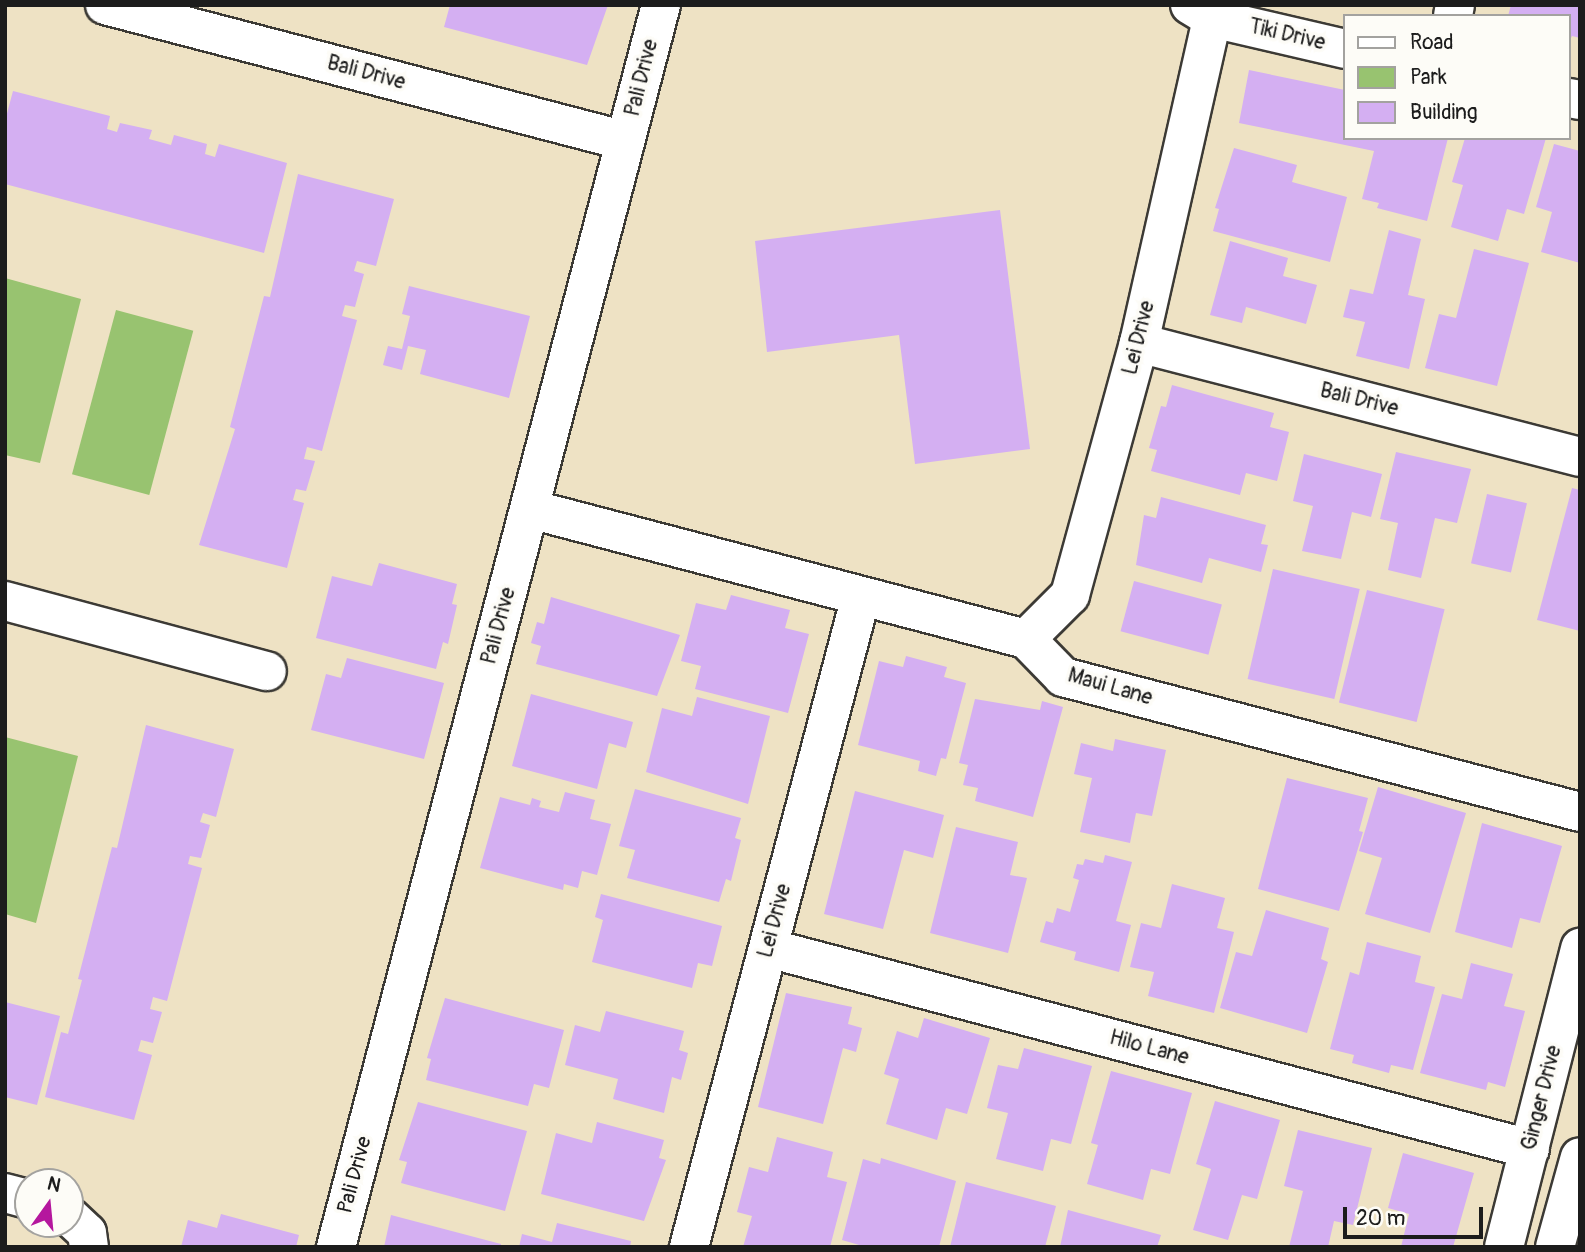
<!DOCTYPE html>
<style>
body{margin:0}
#map{position:relative;width:1585px;height:1252px;overflow:hidden;background:#eee2c4;font-family:Pangolin,sans-serif}
div>[style]{position:absolute}
[style*='--x']{left:calc(var(--x)*1px);top:calc(var(--y)*1px);width:calc(var(--w)*1px);rotate:calc(var(--a)*1deg)}
.green>*{inset:0;background:#98c370;transform-origin:0 0}
.building>*{inset:0;background:#d4aff2;transform-origin:0 0}
.roads{filter:drop-shadow(2px 0 #3c3a35) drop-shadow(-2px 0 #3c3a35) drop-shadow(0 2px #3c3a35) drop-shadow(0 -2px #3c3a35)}
.street>*{height:38px;margin:-19px;padding:0 19px;transform-origin:19px;border-radius:19px;background:#fff}
span{translate:-50% -50%;white-space:nowrap;text-align:center;line-height:1.15;-webkit-text-stroke:7px #fdfcf7;paint-order:stroke}
.street-label{font-size:21px;color:#1c1c1c}
.frame{position:absolute;inset:0;border:7px solid #1c1c1c;pointer-events:none}
.legend{position:absolute;left:1343px;top:14px;width:228px;height:126px;box-sizing:border-box;background:#fdfcf7;border:2px solid #a3a29f;margin:0;padding:9px 12px;list-style:none;font-size:21px;color:#1c1c1c}
.legend li{display:flex;align-items:center;gap:14px;height:35px}
.legend b{width:35px;border:2px solid #a3a29f}
.north{position:absolute;left:14px;top:1168px;width:70px;height:70px;box-sizing:border-box;background:#fdfcf7;border:2px solid #a3a29f;border-radius:50%;rotate:15deg;font-size:19px;font-weight:700;line-height:28px;text-align:center;color:#1c1c1c}
.north::after{content:'';display:block;margin:auto;width:24px;height:32px;background:#b5179e;clip-path:polygon(50% 0,100% 100%,50% 72%,0 100%)}
.scale{position:absolute;left:1343px;top:1207px;width:140px;height:32px;box-sizing:border-box;border:4px solid #1c1c1c;border-top:0;padding-left:9px;font-size:21px;line-height:24px;white-space:nowrap;color:#1c1c1c;-webkit-text-stroke:5px #fdfcf7;paint-order:stroke}
</style>
<div id="map">
<div class="green">
<i style="clip-path:polygon(5px 278px,81px 299px,40px 463px,5px 455px)"></i>
<i style="left:116px;top:310px;width:80px;height:170px;rotate:15deg"></i>
<i style="clip-path:polygon(5px 737px,78px 756px,36px 923px,5px 914px)"></i>
</div>
<div class="building">
<i style="clip-path:polygon(450px 5px,608px 5px,587px 65px,444px 27px)"></i>
<i style="clip-path:polygon(1511px 5px,1580px 5px,1580px 38px,1572px 36px,1569px 42px,1569px 16px,1508px 16px)"></i>
<i style="clip-path:polygon(1249px 70px,1345px 90px,1345px 138px,1448px 138px,1427px 221px,1377px 208px,1379px 203px,1362px 199px,1374px 151px,1239px 123px)"></i>
<i style="clip-path:polygon(13px 91px,110px 116px,107px 129px,117px 132px,120px 123px,152px 130px,149px 139px,171px 145px,174px 135px,207px 144px,205px 154px,215px 157px,219px 144px,287px 163px,264px 253px,5px 184px,5px 121px)"></i>
<i style="clip-path:polygon(1465px 138px,1546px 138px,1524px 214px,1507px 209px,1498px 241px,1451px 227px,1463px 185px,1452px 182px)"></i>
<i style="clip-path:polygon(1554px 144px,1580px 151px,1580px 263px,1541px 252px,1552px 212px,1536px 207px)"></i>
<i style="clip-path:polygon(1234px 148px,1297px 165px,1292px 182px,1347px 197px,1330px 262px,1213px 231px,1219px 209px,1215px 208px)"></i>
<i style="clip-path:polygon(298px 174px,394px 199px,376px 266px,357px 261px,354px 271px,364px 274px,355px 307px,345px 305px,342px 316px,357px 320px,322px 451px,307px 447px,304px 459px,315px 461px,306px 491px,296px 489px,293px 500px,304px 503px,287px 568px,199px 545px,235px 429px,230px 427px,264px 296px,270px 297px)"></i>
<i style="clip-path:polygon(1000px 210px,1030px 449px,915px 464px,899px 335px,767px 352px,755px 241px)"></i>
<i style="clip-path:polygon(1389px 230px,1421px 239px,1408px 295px,1425px 299px,1409px 369px,1356px 356px,1365px 322px,1343px 317px,1350px 289px,1373px 294px)"></i>
<i style="clip-path:polygon(1230px 241px,1288px 258px,1283px 276px,1317px 285px,1306px 324px,1246px 307px,1242px 323px,1210px 315px)"></i>
<i style="clip-path:polygon(1474px 249px,1529px 263px,1497px 386px,1425px 368px,1439px 314px,1456px 318px)"></i>
<i style="clip-path:polygon(409px 286px,530px 316px,509px 398px,420px 374px,426px 350px,408px 346px,402px 370px,383px 365px,388px 346px,402px 349px,410px 316px,402px 314px)"></i>
<i style="clip-path:polygon(1172px 385px,1274px 413px,1270px 427px,1289px 432px,1277px 481px,1246px 473px,1240px 495px,1151px 471px,1157px 450px,1149px 448px,1161px 406px,1166px 407px)"></i>
<i style="clip-path:polygon(1396px 452px,1471px 469px,1457px 523px,1435px 518px,1421px 578px,1388px 570px,1398px 523px,1380px 519px)"></i>
<i style="clip-path:polygon(1304px 454px,1382px 474px,1371px 517px,1352px 512px,1341px 559px,1302px 551px,1313px 506px,1293px 501px)"></i>
<i style="clip-path:polygon(1572px 488px,1580px 490px,1580px 631px,1537px 620px)"></i>
<i style="left:1487px;top:494px;width:41px;height:71px;rotate:13deg"></i>
<i style="clip-path:polygon(1161px 497px,1266px 525px,1261px 544px,1268px 545px,1261px 572px,1209px 558px,1202px 583px,1136px 565px,1144px 515px,1156px 518px)"></i>
<i style="clip-path:polygon(379px 563px,457px 584px,452px 604px,457px 605px,448px 644px,443px 642px,436px 669px,316px 638px,332px 576px,372px 586px)"></i>
<i style="left:1273px;top:569px;width:89px;height:113px;rotate:13deg"></i>
<i style="left:1134px;top:581px;width:91px;height:52px;rotate:15deg"></i>
<i style="left:1367px;top:590px;width:80px;height:116px;rotate:14deg"></i>
<i style="clip-path:polygon(731px 595px,790px 610px,785px 628px,809px 634px,788px 713px,695px 689px,701px 666px,681px 661px,696px 603px,726px 610px)"></i>
<i style="clip-path:polygon(551px 597px,680px 635px,657px 696px,536px 664px,541px 646px,531px 643px,537px 622px,544px 624px)"></i>
<i style="clip-path:polygon(906px 656px,947px 667px,944px 677px,966px 683px,946px 759px,941px 758px,936px 776px,918px 771px,920px 761px,858px 745px,879px 661px,903px 667px)"></i>
<i style="clip-path:polygon(347px 658px,444px 683px,424px 759px,311px 730px,326px 674px,341px 678px)"></i>
<i style="clip-path:polygon(531px 694px,633px 722px,626px 748px,609px 743px,597px 789px,512px 766px)"></i>
<i style="clip-path:polygon(697px 697px,770px 716px,748px 804px,646px 772px,662px 708px,692px 716px)"></i>
<i style="clip-path:polygon(975px 699px,1040px 710px,1042px 701px,1063px 707px,1033px 817px,975px 801px,978px 788px,963px 785px,968px 765px,959px 763px)"></i>
<i style="clip-path:polygon(146px 725px,234px 749px,216px 817px,203px 813px,200px 822px,210px 825px,201px 858px,190px 856px,188px 864px,202px 868px,167px 1001px,153px 997px,150px 1009px,162px 1012px,153px 1043px,141px 1040px,138px 1051px,152px 1055px,134px 1120px,45px 1097px,61px 1032px,68px 1034px,82px 980px,78px 979px,112px 847px,117px 848px)"></i>
<i style="clip-path:polygon(1115px 739px,1166px 750px,1152px 816px,1136px 813px,1130px 843px,1080px 832px,1092px 778px,1074px 774px,1081px 743px,1113px 751px)"></i>
<i style="clip-path:polygon(1287px 778px,1368px 798px,1359px 831px,1363px 832px,1339px 911px,1258px 889px)"></i>
<i style="clip-path:polygon(1378px 787px,1466px 813px,1430px 933px,1365px 914px,1382px 858px,1359px 851px)"></i>
<i style="clip-path:polygon(635px 789px,741px 818px,735px 838px,741px 840px,731px 881px,726px 879px,719px 902px,627px 878px,635px 850px,619px 846px)"></i>
<i style="clip-path:polygon(855px 791px,944px 815px,933px 858px,904px 850px,883px 929px,824px 914px)"></i>
<i style="clip-path:polygon(565px 792px,595px 800px,590px 819px,611px 824px,597px 875px,582px 871px,578px 888px,564px 884px,563px 890px,480px 868px,500px 797px,530px 805px,532px 798px,541px 801px,539px 807px,559px 812px)"></i>
<i style="clip-path:polygon(1482px 823px,1562px 846px,1540px 923px,1520px 918px,1512px 948px,1455px 932px)"></i>
<i style="clip-path:polygon(956px 827px,1018px 842px,1010px 875px,1027px 878px,1008px 953px,930px 933px)"></i>
<i style="clip-path:polygon(1105px 855px,1132px 862px,1116px 921px,1131px 925px,1119px 972px,1074px 960px,1076px 952px,1040px 942px,1046px 921px,1053px 923px,1057px 908px,1070px 912px,1079px 880px,1073px 878px,1077px 864px,1083px 865px,1085px 859px,1103px 863px)"></i>
<i style="clip-path:polygon(1172px 884px,1225px 898px,1217px 928px,1234px 932px,1214px 1013px,1148px 996px,1154px 972px,1130px 967px,1141px 923px,1161px 928px)"></i>
<i style="clip-path:polygon(601px 894px,722px 926px,712px 966px,698px 963px,692px 988px,592px 962px,603px 920px,595px 917px)"></i>
<i style="clip-path:polygon(1266px 910px,1329px 928px,1321px 959px,1328px 962px,1307px 1033px,1220px 1008px,1236px 952px,1252px 956px)"></i>
<i style="clip-path:polygon(1367px 942px,1421px 956px,1415px 982px,1435px 987px,1413px 1070px,1391px 1065px,1389px 1073px,1352px 1063px,1354px 1055px,1330px 1049px,1350px 972px,1359px 975px)"></i>
<i style="clip-path:polygon(1471px 963px,1513px 974px,1504px 1006px,1525px 1011px,1505px 1087px,1488px 1082px,1486px 1090px,1420px 1073px,1442px 994px,1462px 999px)"></i>
<i style="clip-path:polygon(786px 993px,852px 1007px,848px 1024px,862px 1028px,856px 1052px,843px 1048px,823px 1124px,758px 1107px)"></i>
<i style="clip-path:polygon(445px 998px,564px 1030px,549px 1088px,534px 1084px,528px 1106px,426px 1080px,431px 1059px,427px 1058px)"></i>
<i style="clip-path:polygon(5px 1002px,60px 1016px,37px 1105px,5px 1097px)"></i>
<i style="clip-path:polygon(606px 1011px,684px 1031px,679px 1050px,688px 1053px,681px 1080px,672px 1077px,664px 1113px,613px 1099px,618px 1079px,565px 1065px,575px 1025px,600px 1032px)"></i>
<i style="clip-path:polygon(924px 1018px,990px 1038px,967px 1114px,946px 1108px,937px 1140px,886px 1124px,899px 1079px,884px 1074px,897px 1031px,918px 1038px)"></i>
<i style="clip-path:polygon(1024px 1048px,1092px 1066px,1071px 1144px,1051px 1139px,1043px 1171px,996px 1159px,1008px 1113px,987px 1108px,998px 1065px,1018px 1069px)"></i>
<i style="clip-path:polygon(1111px 1071px,1192px 1093px,1170px 1174px,1151px 1169px,1143px 1200px,1087px 1184px,1098px 1145px,1091px 1143px)"></i>
<i style="clip-path:polygon(1215px 1101px,1280px 1120px,1257px 1199px,1242px 1195px,1228px 1240px,1193px 1230px,1211px 1169px,1196px 1164px)"></i>
<i style="clip-path:polygon(418px 1102px,527px 1131px,505px 1211px,401px 1183px,407px 1162px,399px 1160px)"></i>
<i style="clip-path:polygon(597px 1122px,664px 1140px,659px 1158px,666px 1160px,644px 1221px,541px 1194px,556px 1133px,592px 1143px)"></i>
<i style="clip-path:polygon(1298px 1130px,1372px 1148px,1353px 1225px,1334px 1221px,1328px 1247px,1289px 1247px,1303px 1191px,1284px 1186px)"></i>
<i style="clip-path:polygon(777px 1137px,833px 1152px,827px 1177px,847px 1182px,830px 1247px,743px 1247px,752px 1216px,737px 1212px,749px 1167px,768px 1172px)"></i>
<i style="clip-path:polygon(1403px 1153px,1474px 1173px,1453px 1247px,1401px 1247px,1409px 1214px,1388px 1208px)"></i>
<i style="clip-path:polygon(881px 1158px,956px 1181px,939px 1247px,866px 1247px,842px 1240px,863px 1159px,880px 1164px)"></i>
<i style="clip-path:polygon(966px 1182px,1056px 1206px,1045px 1247px,950px 1247px)"></i>
<i style="clip-path:polygon(1068px 1210px,1161px 1235px,1157px 1247px,1060px 1247px)"></i>
<i style="clip-path:polygon(221px 1214px,299px 1235px,296px 1247px,181px 1247px,188px 1220px,217px 1228px)"></i>
<i style="clip-path:polygon(391px 1215px,501px 1244px,501px 1247px,384px 1247px)"></i>
<i style="clip-path:polygon(557px 1223px,631px 1241px,630px 1247px,519px 1247px,522px 1234px,552px 1242px)"></i>
</div>
<div class="roads">
<div class="street">
<i style="--x:105;--y:5;--w:538;--a:14.63"></i>
<i style="--x:1190;--y:5;--w:26;--a:31"></i>
<i style="--x:1212;--y:18;--w:137;--a:13.1"></i>
<i style="--x:1453;--y:16;--w:11;--a:-80"></i>
<i style="--x:1569;--y:98;--w:11;--a:10"></i>
<i style="--x:1139;--y:343;--w:455;--a:14.5"></i>
<i style="--x:530;--y:509;--w:513;--a:14.69"></i>
<i style="--x:1026;--y:639;--w:53;--a:45.8"></i>
<i style="--x:1063;--y:677;--w:534;--a:14.63"></i>
<i style="--x:5;--y:601;--w:271;--a:15"></i>
<i style="--x:1026;--y:639;--w:62;--a:-45"></i>
<i style="--x:1070;--y:595;--w:261;--a:-74.7"></i>
<i style="--x:1139;--y:343;--w:333;--a:-77.3"></i>
<i style="--x:768;--y:948;--w:788;--a:14.78"></i>
<i style="--x:5;--y:1193;--w:24;--a:15"></i>
<i style="--x:70;--y:1217;--w:23;--a:43"></i>
<i style="--x:87;--y:1233;--w:14;--a:82"></i>
<i style="--x:336;--y:1247;--w:1284;--a:-75.34"></i>
<i style="--x:689;--y:1247;--w:673;--a:-75.2"></i>
<i style="--x:1504;--y:1247;--w:309;--a:-75.7"></i>
<i style="--x:1555;--y:1247;--w:93;--a:-74.5"></i>
</div>
</div>
<div class="street-label">
<span style="left:1287px;top:35px;rotate:13deg">Tiki Drive</span>
<span style="left:366px;top:73px;rotate:15deg">Bali Drive</span>
<span style="left:642px;top:78px;rotate:-76deg">Pali Drive</span>
<span style="left:1139px;top:338px;rotate:-76deg">Lei Drive</span>
<span style="left:1359px;top:400px;rotate:14deg">Bali Drive</span>
<span style="left:499px;top:626px;rotate:-75deg">Pali Drive</span>
<span style="left:1110px;top:687px;rotate:16deg">Maui Lane</span>
<span style="left:775px;top:921px;rotate:-75deg">Lei Drive</span>
<span style="left:1149px;top:1048px;rotate:15deg">Hilo Lane</span>
<span style="left:1542px;top:1098px;rotate:-76deg">Ginger Drive</span>
<span style="left:355px;top:1175px;rotate:-75deg">Pali Drive</span>
</div>
<div class="frame"></div>
<ul class="legend">
<li><b style="height:9px;background:#fff"></b>Road</li>
<li><b style="height:19px;background:#98c370"></b>Park</li>
<li><b style="height:19px;background:#d4aff2"></b>Building</li>
</ul>
<div class="north">N</div>
<div class="scale">20 m</div>
</div>
